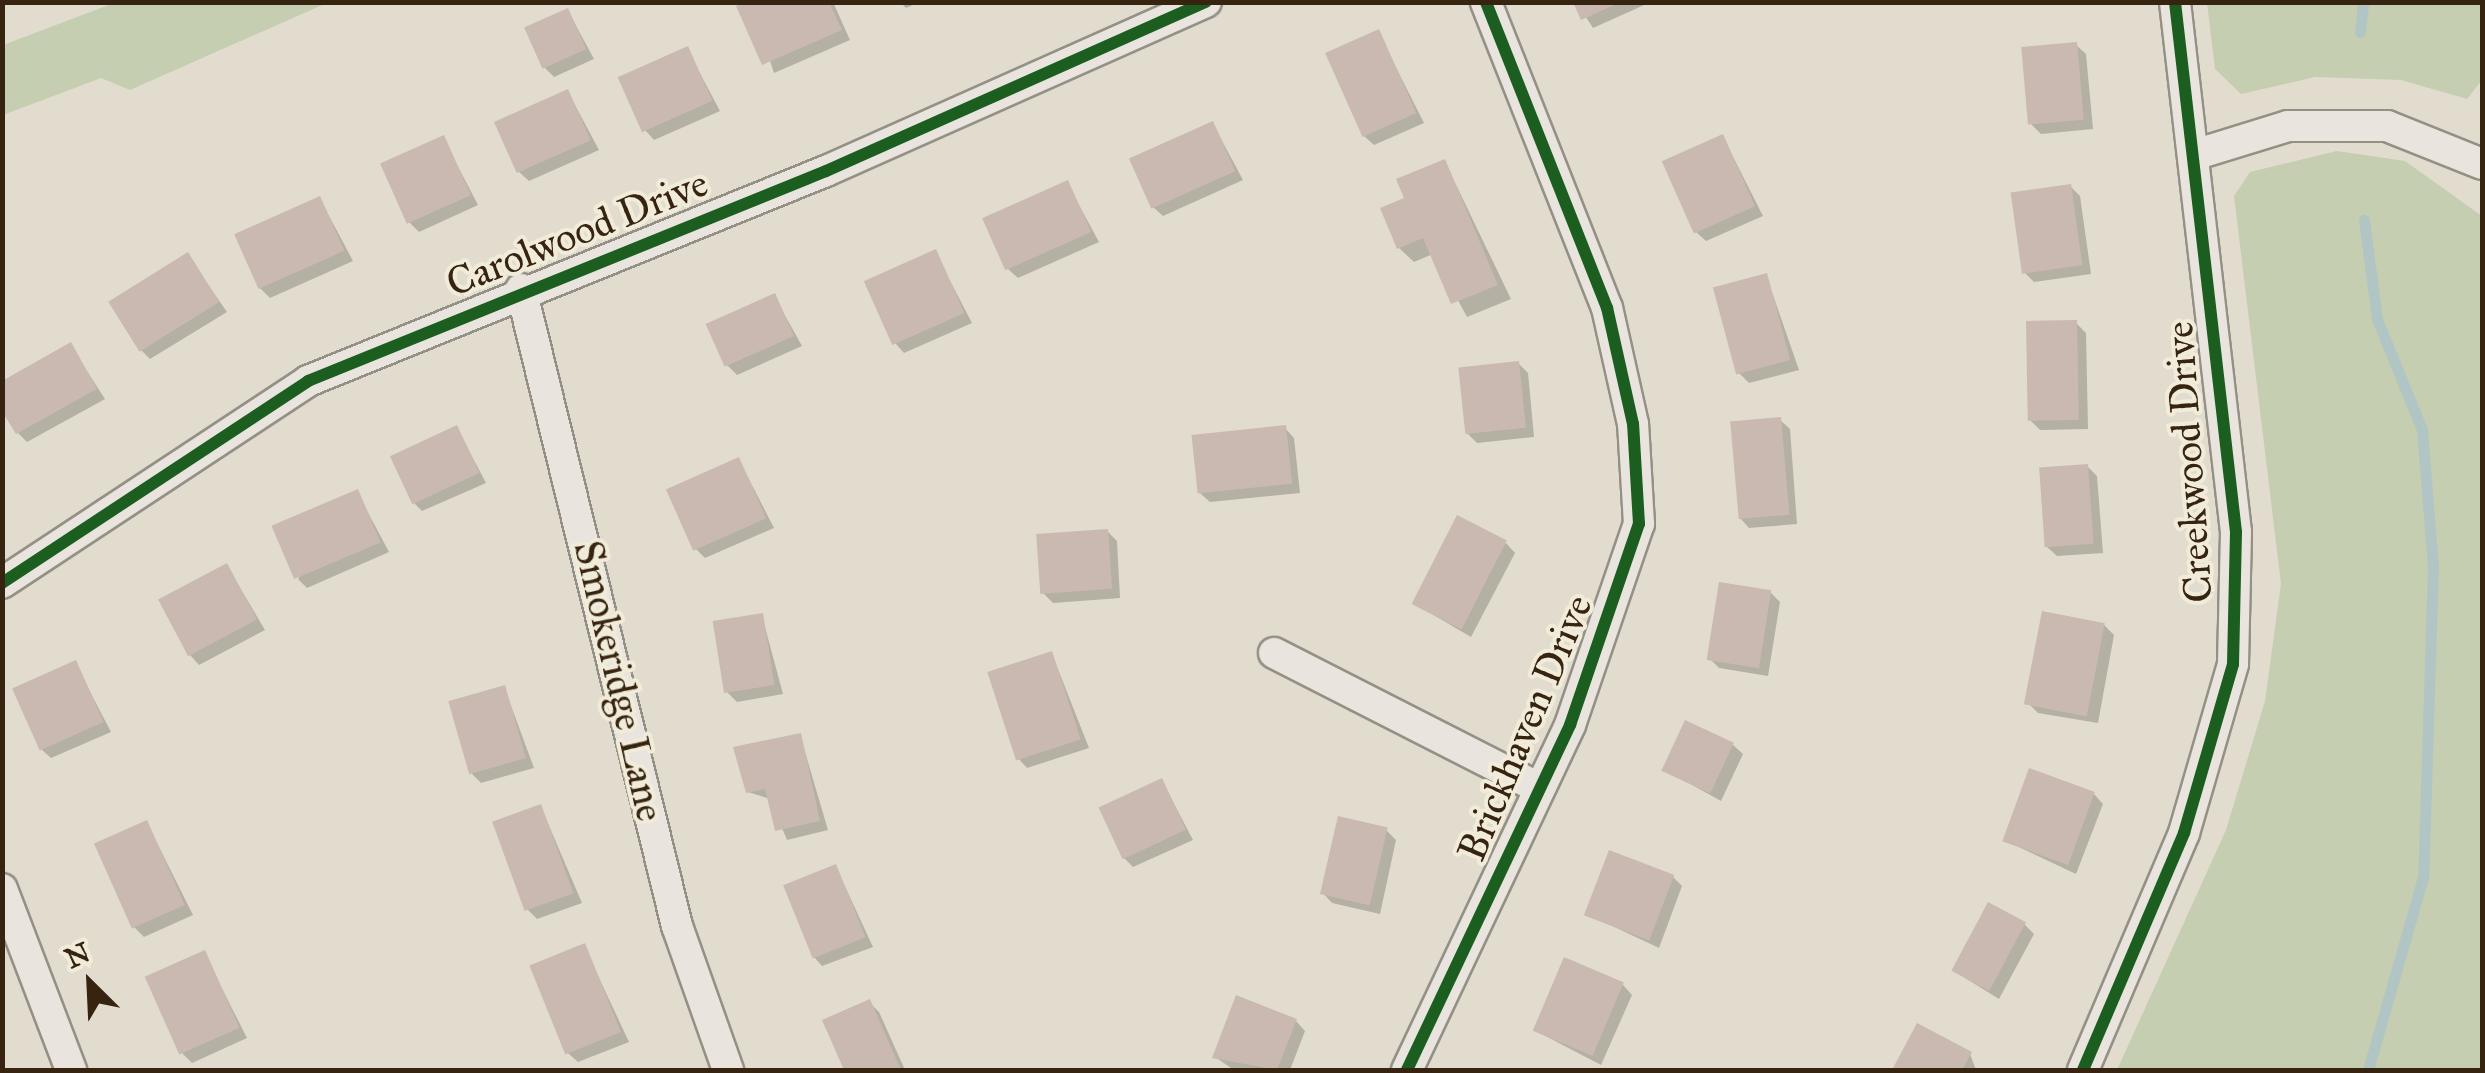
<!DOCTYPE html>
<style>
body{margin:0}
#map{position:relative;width:2485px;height:1073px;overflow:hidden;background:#e1dcce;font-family:"IM FELL Great Primer",serif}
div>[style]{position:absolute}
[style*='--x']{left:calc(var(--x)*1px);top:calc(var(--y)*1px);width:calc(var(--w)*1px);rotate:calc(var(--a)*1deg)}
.green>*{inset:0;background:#c6ceb1}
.shadow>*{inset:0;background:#0003}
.stream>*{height:11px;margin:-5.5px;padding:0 5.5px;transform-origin:5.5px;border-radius:5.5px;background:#b1c5c4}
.building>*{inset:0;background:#c9b9b1;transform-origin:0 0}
.roads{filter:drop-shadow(2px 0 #959085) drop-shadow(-2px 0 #959085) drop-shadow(0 2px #959085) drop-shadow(0 -2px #959085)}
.street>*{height:30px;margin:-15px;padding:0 15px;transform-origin:15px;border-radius:15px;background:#e9e5de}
.cycleway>*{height:12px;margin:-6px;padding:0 6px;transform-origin:6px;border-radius:6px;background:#1b5e20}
span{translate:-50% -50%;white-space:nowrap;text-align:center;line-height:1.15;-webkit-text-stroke:8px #f1ebda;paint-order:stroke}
.street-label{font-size:40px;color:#362310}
.frame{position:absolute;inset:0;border:5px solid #362310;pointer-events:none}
.north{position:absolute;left:40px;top:933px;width:100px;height:100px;-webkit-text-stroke:8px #f1ebda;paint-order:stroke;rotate:336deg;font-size:28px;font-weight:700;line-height:40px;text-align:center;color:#362310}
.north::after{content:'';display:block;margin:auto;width:35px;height:45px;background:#362310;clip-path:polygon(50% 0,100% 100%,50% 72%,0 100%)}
</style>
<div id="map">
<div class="green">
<i style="clip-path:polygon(114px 3px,114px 2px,327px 3px,130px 90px,101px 78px,3px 115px,3px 45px)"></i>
<i style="clip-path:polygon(2207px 3px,2482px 3px,2482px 80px,2467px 99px,2401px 80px,2315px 77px,2241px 94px,2215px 69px)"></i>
<i style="clip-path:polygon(2337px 151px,2405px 161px,2482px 216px,2482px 1070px,2117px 1070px,2226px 830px,2265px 701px,2281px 584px,2234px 196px,2250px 172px)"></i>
</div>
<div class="shadow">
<i style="clip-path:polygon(751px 2px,833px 2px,850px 40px,774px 73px)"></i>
<i style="clip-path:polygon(900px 2px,920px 2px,906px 8px)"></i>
<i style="clip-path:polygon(1576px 2px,1651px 2px,1593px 28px)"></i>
<i style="clip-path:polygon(568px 11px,594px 59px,554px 77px,544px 67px)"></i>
<i style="clip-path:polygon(1378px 32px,1424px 123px,1374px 145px,1364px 136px)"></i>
<i style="clip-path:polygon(2076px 45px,2086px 54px,2093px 129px,2041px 134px,2031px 124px)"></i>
<i style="clip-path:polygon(687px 49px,720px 111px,654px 140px,645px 130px)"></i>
<i style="clip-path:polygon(568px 92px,599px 150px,529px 181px,519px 172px)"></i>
<i style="clip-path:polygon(1213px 124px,1243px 180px,1163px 216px,1153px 207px)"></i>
<i style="clip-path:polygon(1723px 137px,1763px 216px,1706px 241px,1696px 232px)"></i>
<i style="clip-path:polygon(443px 138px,478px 205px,419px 232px,409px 222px)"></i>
<i style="clip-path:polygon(1445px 162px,1511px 299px,1467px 317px,1433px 254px,1414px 262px,1399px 248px,1407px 199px)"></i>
<i style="clip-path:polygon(1067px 183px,1099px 242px,1018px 278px,1008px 269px)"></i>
<i style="clip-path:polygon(2070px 186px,2080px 196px,2091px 274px,2034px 282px,2025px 273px)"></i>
<i style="clip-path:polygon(320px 199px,353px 261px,270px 298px,260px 288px)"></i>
<i style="clip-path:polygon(935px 252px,972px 323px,904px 353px,895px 343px)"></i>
<i style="clip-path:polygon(188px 256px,227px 312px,150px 359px,140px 349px)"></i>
<i style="clip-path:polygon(1766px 275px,1799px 370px,1749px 383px,1739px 373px)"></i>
<i style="clip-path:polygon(774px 296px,802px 346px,737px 375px,727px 365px)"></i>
<i style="clip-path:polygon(2076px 323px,2086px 333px,2088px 429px,2040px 430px,2030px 420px)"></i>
<i style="clip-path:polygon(70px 345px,105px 399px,27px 442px,18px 433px)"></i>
<i style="clip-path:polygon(1518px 363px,1528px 373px,1534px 437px,1477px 443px,1467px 433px)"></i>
<i style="clip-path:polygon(1780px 420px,1790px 429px,1797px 524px,1749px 528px,1740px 518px)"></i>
<i style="clip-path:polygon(457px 428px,486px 483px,422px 511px,413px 502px)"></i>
<i style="clip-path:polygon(1285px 428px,1294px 438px,1300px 493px,1210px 502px,1200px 493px)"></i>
<i style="clip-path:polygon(739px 460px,774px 528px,705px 558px,696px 549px)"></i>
<i style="clip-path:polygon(2087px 466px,2097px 476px,2103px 553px,2057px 556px,2047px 547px)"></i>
<i style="clip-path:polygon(357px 492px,389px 552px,307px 588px,298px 579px)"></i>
<i style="clip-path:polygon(1107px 531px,1117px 541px,1120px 598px,1053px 603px,1043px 593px)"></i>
<i style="clip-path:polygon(1506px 543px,1515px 553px,1471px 637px,1413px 603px)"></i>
<i style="clip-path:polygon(227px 566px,265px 630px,199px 665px,190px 655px)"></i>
<i style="clip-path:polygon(1770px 592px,1780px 602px,1768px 676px,1719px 668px,1710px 659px)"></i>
<i style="clip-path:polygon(762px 616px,783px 694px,737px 702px,727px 692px)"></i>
<i style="clip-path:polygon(2104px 625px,2114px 635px,2098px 723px,2038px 713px,2028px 703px)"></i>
<i style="clip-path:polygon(1052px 654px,1089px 748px,1027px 768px,1018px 758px)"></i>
<i style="clip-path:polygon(75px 663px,111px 732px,51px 758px,41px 749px)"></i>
<i style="clip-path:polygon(504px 687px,534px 768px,481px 783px,472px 774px)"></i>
<i style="clip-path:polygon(800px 735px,828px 830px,787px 840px,770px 799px,748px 792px)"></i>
<i style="clip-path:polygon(1733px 745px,1743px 754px,1721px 801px,1665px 770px)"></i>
<i style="clip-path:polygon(1162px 781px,1193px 840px,1133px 867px,1123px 857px)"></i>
<i style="clip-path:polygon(2094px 794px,2103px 804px,2076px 874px,2004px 840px)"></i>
<i style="clip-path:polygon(541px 807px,582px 903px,537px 919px,527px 909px)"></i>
<i style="clip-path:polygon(147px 823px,193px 915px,144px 937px,134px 927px)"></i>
<i style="clip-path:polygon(1386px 830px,1396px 840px,1380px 914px,1332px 903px,1323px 893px)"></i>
<i style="clip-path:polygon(836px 867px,873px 947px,822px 966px,813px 956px)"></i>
<i style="clip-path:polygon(1673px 877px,1682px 886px,1659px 948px,1587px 914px)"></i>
<i style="clip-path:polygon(2024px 924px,2034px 934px,1999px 999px,1954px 971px)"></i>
<i style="clip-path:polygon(584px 946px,629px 1042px,578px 1062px,568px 1053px)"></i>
<i style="clip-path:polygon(204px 953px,247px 1038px,192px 1063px,182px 1053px)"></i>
<i style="clip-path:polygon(1623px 985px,1632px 995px,1601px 1065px,1534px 1030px)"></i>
<i style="clip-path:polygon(869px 1002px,879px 1012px,905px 1070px,847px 1070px,825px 1022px)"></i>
<i style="clip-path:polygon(1296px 1021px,1305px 1031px,1290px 1070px,1234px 1070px,1215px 1057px)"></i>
<i style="clip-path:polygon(1918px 1026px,1970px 1054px,1976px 1070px,1894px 1070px)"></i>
</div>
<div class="stream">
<i style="--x:2360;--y:32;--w:30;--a:-84"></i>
<i style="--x:2364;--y:220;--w:100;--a:82.5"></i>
<i style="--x:2377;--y:319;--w:120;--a:67.9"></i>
<i style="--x:2422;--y:430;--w:136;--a:85.4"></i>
<i style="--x:2433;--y:566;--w:311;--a:91.8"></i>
<i style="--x:2423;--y:877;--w:201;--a:105.9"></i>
</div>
<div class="building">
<i style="clip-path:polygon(745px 2px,829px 2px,842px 30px,762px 65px,736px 6px)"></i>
<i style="clip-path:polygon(1573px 2px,1621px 2px,1581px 20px)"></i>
<i style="left:568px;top:8px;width:45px;height:48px;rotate:66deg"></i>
<i style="left:1379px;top:29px;width:92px;height:59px;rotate:66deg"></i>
<i style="left:2077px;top:42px;width:78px;height:56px;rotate:85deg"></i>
<i style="left:688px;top:46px;width:60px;height:77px;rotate:66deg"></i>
<i style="left:568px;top:89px;width:56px;height:81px;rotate:66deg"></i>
<i style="left:1213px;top:121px;width:55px;height:92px;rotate:66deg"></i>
<i style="left:1723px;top:134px;width:79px;height:67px;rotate:66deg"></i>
<i style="left:444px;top:135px;width:66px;height:70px;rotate:66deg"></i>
<i style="clip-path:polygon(1445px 159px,1498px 285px,1451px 304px,1423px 238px,1397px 249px,1380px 208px,1404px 198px,1396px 179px)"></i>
<i style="left:1068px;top:180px;width:57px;height:94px;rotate:66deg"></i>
<i style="left:2071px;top:184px;width:82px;height:61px;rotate:82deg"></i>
<i style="left:320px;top:196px;width:60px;height:94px;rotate:66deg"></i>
<i style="left:936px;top:249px;width:70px;height:79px;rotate:66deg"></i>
<i style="left:188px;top:252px;width:59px;height:94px;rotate:58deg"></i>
<i style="left:1767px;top:273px;width:90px;height:56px;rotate:75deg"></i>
<i style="left:775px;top:293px;width:47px;height:76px;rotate:66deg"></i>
<i style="left:2077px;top:320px;width:100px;height:51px;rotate:89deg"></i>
<i style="clip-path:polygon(71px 342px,97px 389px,16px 434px,2px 411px,2px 381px)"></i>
<i style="left:1519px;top:361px;width:67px;height:61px;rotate:84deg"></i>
<i style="left:1781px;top:417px;width:98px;height:51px;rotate:85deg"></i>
<i style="left:457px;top:425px;width:53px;height:74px;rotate:65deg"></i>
<i style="left:1286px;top:425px;width:59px;height:95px;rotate:84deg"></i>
<i style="left:739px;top:457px;width:67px;height:80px;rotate:66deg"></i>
<i style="left:2088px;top:464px;width:80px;height:49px;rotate:86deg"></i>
<i style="left:358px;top:489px;width:58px;height:94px;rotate:67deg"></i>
<i style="left:1457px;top:515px;width:56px;height:100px;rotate:27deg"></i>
<i style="left:1108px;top:529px;width:60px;height:72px;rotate:86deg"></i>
<i style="left:227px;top:563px;width:64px;height:78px;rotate:62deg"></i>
<i style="left:1719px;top:582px;width:53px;height:79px;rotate:9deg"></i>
<i style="left:2042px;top:611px;width:64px;height:95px;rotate:11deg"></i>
<i style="left:763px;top:613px;width:73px;height:51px;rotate:81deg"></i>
<i style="left:1052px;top:651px;width:93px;height:68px;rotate:72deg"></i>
<i style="left:76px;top:660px;width:68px;height:70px;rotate:66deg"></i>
<i style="left:505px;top:685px;width:76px;height:59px;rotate:74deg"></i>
<i style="left:1685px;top:720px;width:54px;height:56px;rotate:25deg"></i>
<i style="clip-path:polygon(801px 733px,820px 821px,775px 831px,765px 789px,746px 793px,733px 747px)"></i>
<i style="left:2029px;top:768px;width:70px;height:78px;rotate:20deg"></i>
<i style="left:1162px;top:778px;width:57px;height:70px;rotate:65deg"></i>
<i style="left:541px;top:804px;width:95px;height:52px;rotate:70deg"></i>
<i style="left:1338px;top:816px;width:51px;height:80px;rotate:13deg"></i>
<i style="left:147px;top:820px;width:93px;height:58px;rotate:66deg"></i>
<i style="left:1609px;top:850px;width:70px;height:70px;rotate:21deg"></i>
<i style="left:836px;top:864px;width:79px;height:57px;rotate:68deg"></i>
<i style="left:1988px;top:902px;width:43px;height:78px;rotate:28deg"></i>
<i style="left:585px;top:943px;width:96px;height:60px;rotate:68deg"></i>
<i style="left:205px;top:950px;width:85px;height:66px;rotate:66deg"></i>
<i style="left:1564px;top:957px;width:65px;height:80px;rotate:23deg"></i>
<i style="clip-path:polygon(1236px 995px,1297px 1019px,1277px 1070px,1212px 1058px)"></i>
<i style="clip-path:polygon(870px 999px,901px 1070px,844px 1070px,822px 1020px)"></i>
<i style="clip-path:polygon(1917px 1023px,1972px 1052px,1962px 1070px,1892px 1070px)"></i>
</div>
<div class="roads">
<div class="street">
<i style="--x:2194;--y:155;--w:98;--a:-17.1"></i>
<i style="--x:2288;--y:126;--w:99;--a:0"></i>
<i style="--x:2387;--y:126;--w:102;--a:21.8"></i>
<i style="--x:521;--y:289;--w:656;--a:76.24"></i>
<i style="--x:677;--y:926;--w:153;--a:70.5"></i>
<i style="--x:2;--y:583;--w:367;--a:-33.4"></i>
<i style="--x:308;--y:381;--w:559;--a:-22.07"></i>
<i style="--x:826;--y:171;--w:416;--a:-24"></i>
<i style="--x:1274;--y:653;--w:297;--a:27"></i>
<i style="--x:2;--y:889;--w:194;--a:69.1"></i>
<i style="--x:1407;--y:1070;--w:382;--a:-64.7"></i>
<i style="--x:1570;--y:725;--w:213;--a:-71.1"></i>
<i style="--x:1639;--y:524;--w:100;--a:-93.4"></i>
<i style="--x:1633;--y:424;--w:119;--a:-102.6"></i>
<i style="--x:1607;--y:308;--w:329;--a:-111.6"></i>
<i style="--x:2083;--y:1070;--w:258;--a:-66.9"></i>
<i style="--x:2184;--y:833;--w:176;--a:-73.8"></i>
<i style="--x:2233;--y:664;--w:132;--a:-88.7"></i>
<i style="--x:2236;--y:532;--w:533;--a:-96.57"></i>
</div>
</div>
<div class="cycleway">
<i style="--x:2;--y:583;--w:367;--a:-33.4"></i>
<i style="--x:308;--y:381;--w:559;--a:-22.07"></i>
<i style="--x:826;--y:171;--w:416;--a:-24"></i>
<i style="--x:1407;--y:1070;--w:382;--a:-64.7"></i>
<i style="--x:1570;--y:725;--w:213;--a:-71.1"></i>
<i style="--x:1639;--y:524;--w:100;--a:-93.4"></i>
<i style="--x:1633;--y:424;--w:119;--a:-102.6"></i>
<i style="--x:1607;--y:308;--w:329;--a:-111.6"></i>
<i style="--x:2083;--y:1070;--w:258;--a:-66.9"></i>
<i style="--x:2184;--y:833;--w:176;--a:-73.8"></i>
<i style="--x:2233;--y:664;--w:132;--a:-88.7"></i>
<i style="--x:2236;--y:532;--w:533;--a:-96.57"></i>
</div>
<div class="street-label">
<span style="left:577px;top:233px;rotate:-22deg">Carolwood Drive</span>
<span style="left:2189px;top:462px;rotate:-94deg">Creekwood Drive</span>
<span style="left:619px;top:681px;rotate:77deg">Smokeridge Lane</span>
<span style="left:1525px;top:728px;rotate:-67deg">Brickhaven Drive</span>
</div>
<div class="frame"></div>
<div class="north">N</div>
</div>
